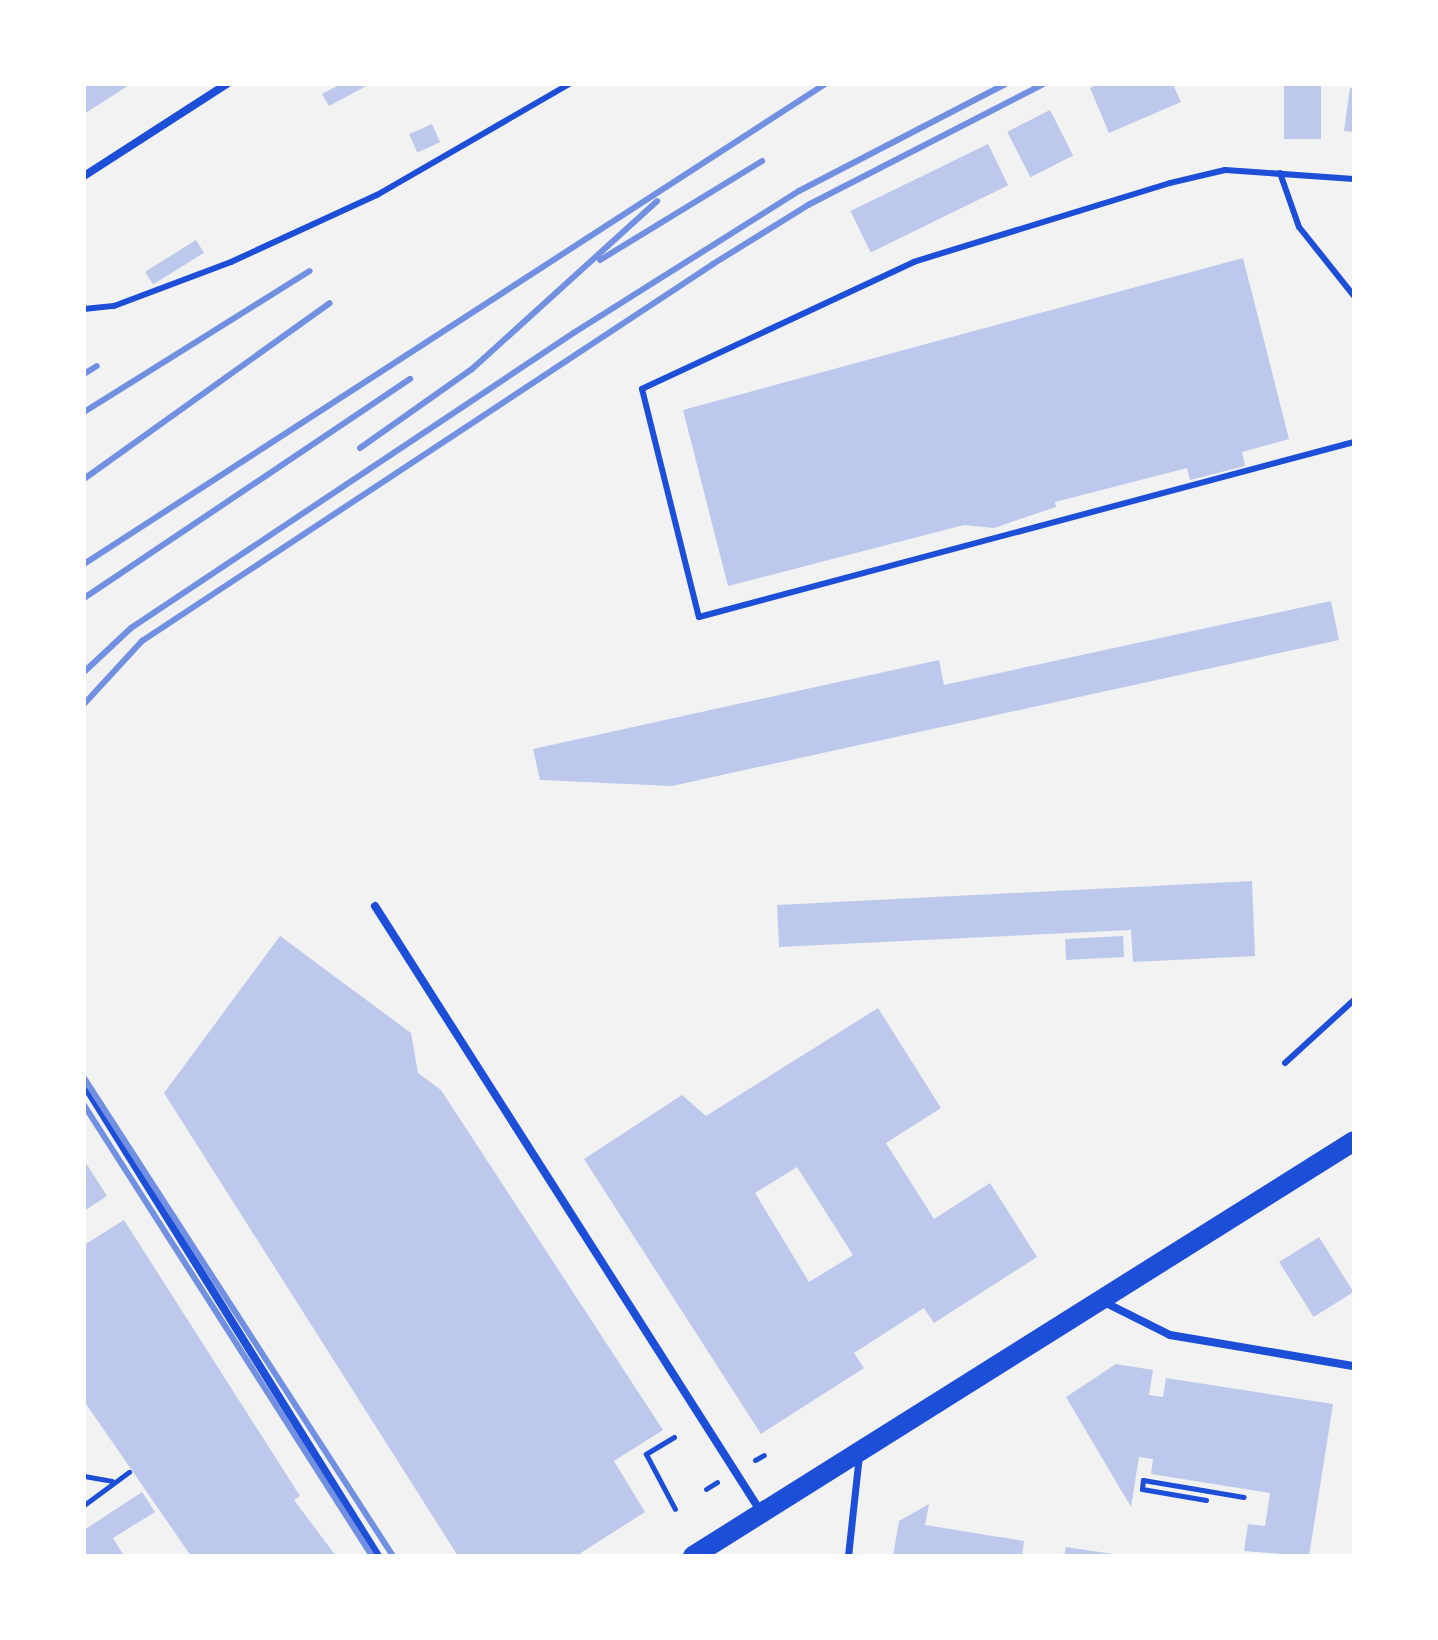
<!DOCTYPE html>
<style>
body{margin:0}
#map{position:relative;width:1438px;height:1640px;overflow:hidden;background:#f2f2f2;font-family:"Roboto Serif",serif}
div>[style]{position:absolute}
[style*='--x']{left:calc(var(--x)*1px);top:calc(var(--y)*1px);width:calc(var(--w)*1px);rotate:calc(var(--a)*1deg)}
.building>*{inset:0;background:#bdc9ec;transform-origin:0 0}
.path>*{height:5px;margin:-2.5px;padding:0 2.5px;transform-origin:2.5px;border-radius:2.5px;background:#1d4ed8}
.service>*{height:6px;margin:-3px;padding:0 3px;transform-origin:3px;border-radius:3px;background:#1d4ed8}
.pedestrian>*{height:7px;margin:-3.5px;padding:0 3.5px;transform-origin:3.5px;border-radius:3.5px;background:#1d4ed8}
.minor>*{height:8px;margin:-4px;padding:0 4px;transform-origin:4px;border-radius:4px;background:#1d4ed8}
.primary>*{height:20px;margin:-10px;padding:0 10px;transform-origin:10px;border-radius:10px;background:#1d4ed8}
.rail>*{height:6px;margin:-3px;padding:0 3px;transform-origin:3px;border-radius:3px;background:#7290e2}
span{translate:-50% -50%;white-space:nowrap;text-align:center;line-height:1.15;-webkit-text-stroke:6px #fff;paint-order:stroke}
.frame{position:absolute;inset:0;border:86px solid #fff;pointer-events:none}
</style>
<div id="map">
<div class="building">
<i style="clip-path:polygon(84px 84px,131px 84px,84px 114px)"></i>
<i style="clip-path:polygon(341px 84px,370px 84px,329px 106px,322px 94px)"></i>
<i style="clip-path:polygon(1098px 84px,1173px 84px,1181px 102px,1109px 133px,1090px 88px)"></i>
<i style="left:1284px;top:84px;width:37px;height:55px"></i>
<i style="clip-path:polygon(1350px 88px,1354px 88px,1354px 132px,1344px 131px)"></i>
<i style="left:1050px;top:110px;width:51px;height:48px;rotate:63deg"></i>
<i style="left:432px;top:124px;width:20px;height:25px;rotate:66deg"></i>
<i style="left:988px;top:144px;width:46px;height:153px;rotate:64deg"></i>
<i style="left:196px;top:240px;width:15px;height:60px;rotate:58deg"></i>
<i style="clip-path:polygon(1243px 258px,1289px 439px,1242px 452px,1245px 466px,1190px 480px,1187px 468px,1055px 502px,1056px 507px,994px 528px,964px 525px,728px 586px,683px 410px)"></i>
<i style="clip-path:polygon(1331px 601px,1339px 640px,672px 786px,540px 780px,533px 749px,939px 660px,944px 685px)"></i>
<i style="clip-path:polygon(1252px 881px,1255px 956px,1133px 962px,1131px 930px,779px 947px,777px 905px)"></i>
<i style="clip-path:polygon(280px 936px,411px 1033px,418px 1073px,441px 1090px,663px 1430px,614px 1461px,645px 1512px,576px 1556px,458px 1556px,164px 1093px)"></i>
<i style="left:1123px;top:936px;width:21px;height:58px;rotate:87deg"></i>
<i style="clip-path:polygon(evenodd,878px 1008px,941px 1108px,886px 1143px,934px 1219px,990px 1183px,1037px 1257px,934px 1323px,924px 1308px,854px 1353px,864px 1368px,761px 1434px,584px 1159px,682px 1095px,706px 1116px,878px 1008px,797px 1167px,853px 1255px,809px 1282px,755px 1193px,797px 1167px)"></i>
<i style="clip-path:polygon(84px 1160px,107px 1196px,84px 1211px)"></i>
<i style="clip-path:polygon(124px 1220px,300px 1496px,294px 1500px,336px 1556px,191px 1556px,84px 1401px,84px 1245px)"></i>
<i style="left:1319px;top:1237px;width:65px;height:47px;rotate:58deg"></i>
<i style="clip-path:polygon(1116px 1364px,1153px 1370px,1149px 1395px,1163px 1397px,1166px 1378px,1333px 1404px,1309px 1556px,1244px 1551px,1248px 1524px,1265px 1526px,1270px 1493px,1151px 1474px,1153px 1459px,1139px 1457px,1131px 1507px,1066px 1397px)"></i>
<i style="clip-path:polygon(142px 1492px,155px 1512px,113px 1538px,124px 1556px,84px 1556px,84px 1530px)"></i>
<i style="clip-path:polygon(929px 1504px,925px 1525px,1024px 1541px,1022px 1556px,893px 1556px,899px 1521px)"></i>
<i style="clip-path:polygon(1066px 1547px,1113px 1554px,1112px 1556px,1064px 1556px)"></i>
</div>
<div class="path">
<i style="--x:674;--y:1437;--w:33;--a:149"></i>
<i style="--x:646;--y:1454;--w:62;--a:62.2"></i>
<i style="--x:755;--y:1460;--w:10;--a:-29"></i>
<i style="--x:84;--y:1476;--w:28;--a:10"></i>
<i style="--x:706;--y:1489;--w:13;--a:-32"></i>
<i style="--x:1206;--y:1500;--w:65;--a:-170.2"></i>
<i style="--x:1142;--y:1489;--w:9;--a:-84"></i>
<i style="--x:1143;--y:1480;--w:102;--a:9.6"></i>
<i style="--x:84;--y:1505;--w:56;--a:-36.3"></i>
</div>
<div class="service">
<i style="--x:1280;--y:173;--w:57;--a:70.6"></i>
<i style="--x:1299;--y:227;--w:88;--a:51.4"></i>
<i style="--x:1354;--y:179;--w:129;--a:-176"></i>
<i style="--x:1225;--y:170;--w:57;--a:166.7"></i>
<i style="--x:1170;--y:183;--w:268;--a:162.9"></i>
<i style="--x:914;--y:262;--w:300;--a:155"></i>
<i style="--x:642;--y:389;--w:235;--a:76"></i>
<i style="--x:699;--y:617;--w:678;--a:-14.96"></i>
<i style="--x:84;--y:309;--w:30;--a:-6"></i>
<i style="--x:114;--y:306;--w:125;--a:-20.6"></i>
<i style="--x:231;--y:262;--w:161;--a:-24.7"></i>
<i style="--x:377;--y:195;--w:222;--a:-30"></i>
<i style="--x:1285;--y:1063;--w:93;--a:-42.4"></i>
</div>
<div class="pedestrian">
<i style="--x:848;--y:1556;--w:102;--a:-83.8"></i>
</div>
<div class="minor">
<i style="--x:84;--y:176;--w:170;--a:-32.8"></i>
<i style="--x:375;--y:906;--w:718;--a:57.5"></i>
<i style="--x:84;--y:1084;--w:556;--a:58.08"></i>
<i style="--x:1102;--y:1301;--w:76;--a:26.6"></i>
<i style="--x:1170;--y:1335;--w:187;--a:9.6"></i>
</div>
<div class="primary">
<i style="--x:693;--y:1556;--w:780;--a:-32.12"></i>
</div>
<div class="rail">
<i style="--x:600;--y:260;--w:190;--a:-31.4"></i>
<i style="--x:84;--y:374;--w:15;--a:-32"></i>
<i style="--x:84;--y:412;--w:266;--a:-32"></i>
<i style="--x:360;--y:448;--w:137;--a:-35.2"></i>
<i style="--x:472;--y:369;--w:250;--a:-42.2"></i>
<i style="--x:84;--y:479;--w:302;--a:-35.6"></i>
<i style="--x:84;--y:564;--w:883;--a:-32.93"></i>
<i style="--x:84;--y:598;--w:393;--a:-33.9"></i>
<i style="--x:84;--y:672;--w:64;--a:-43.1"></i>
<i style="--x:131;--y:628;--w:534;--a:-33.69"></i>
<i style="--x:575;--y:332;--w:265;--a:-32.2"></i>
<i style="--x:799;--y:191;--w:232;--a:-27.4"></i>
<i style="--x:84;--y:704;--w:86;--a:-47.4"></i>
<i style="--x:142;--y:641;--w:684;--a:-33.43"></i>
<i style="--x:713;--y:264;--w:112;--a:-31.8"></i>
<i style="--x:808;--y:205;--w:264;--a:-27.2"></i>
<i style="--x:84;--y:1078;--w:569;--a:57.12"></i>
<i style="--x:84;--y:1105;--w:535;--a:57.44"></i>
</div>
<div class="frame"></div>
</div>
